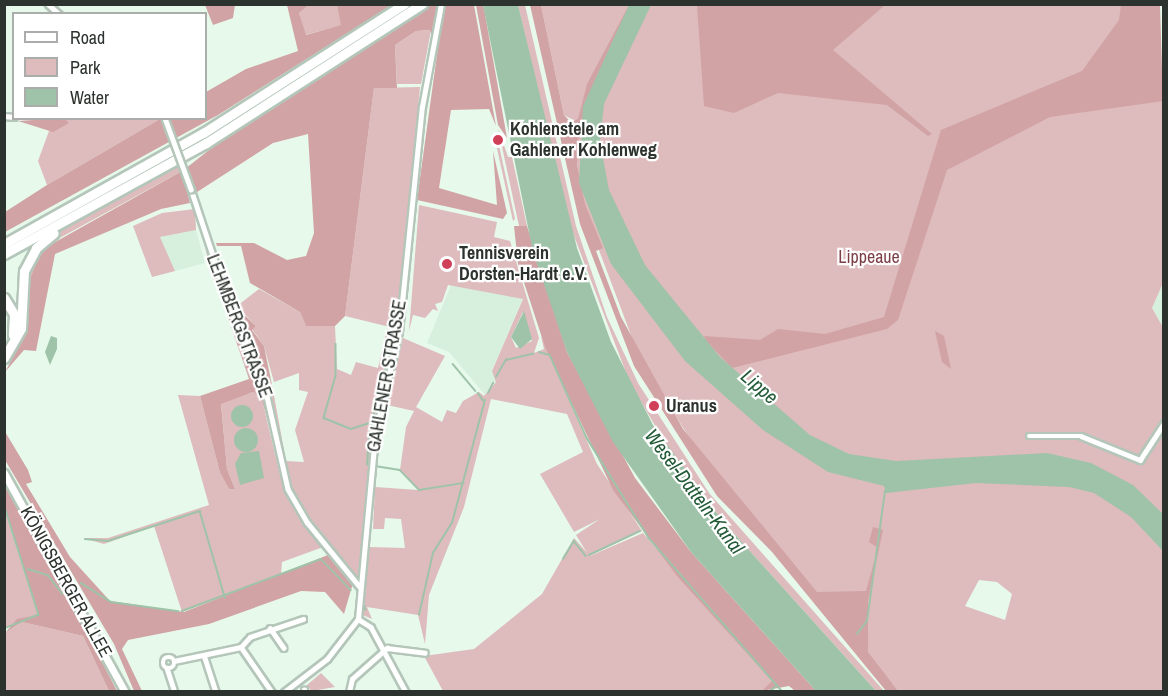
<!DOCTYPE html>
<meta charset="utf-8">
<style>
body{margin:0}
#map{position:relative;width:1168px;height:696px;overflow:hidden;background:#e6f9eb;font-family:"Archivo Narrow",sans-serif}
div>[style]{position:absolute}
[style*='--x']{left:calc(var(--x)*1px);top:calc(var(--y)*1px);width:calc(var(--w)*1px);rotate:calc(var(--a)*1deg)}
.built>*{inset:0;background:#d7f0dd}
.green>*{inset:0;background:#debbbd}
.forest>*{inset:0;background:#d1a3a5}
.water>*{inset:0;background:#9fc3a9}
.round{border-radius:50%}
.stream>*{height:1.5px;margin:-0.75px;padding:0 0.75px;transform-origin:0.75px;border-radius:0.75px;background:#9fc3a9}
.roads{filter:drop-shadow(2px 0 #b4c6b9) drop-shadow(-2px 0 #b4c6b9) drop-shadow(0 2px #b4c6b9) drop-shadow(0 -2px #b4c6b9)}
.minor>*{height:4.5px;margin:-2.25px;padding:0 2.25px;transform-origin:2.25px;border-radius:2.25px;background:#fff}
.minor>.ring{margin:-2.25px;padding:0;box-sizing:content-box;background:none;border:4.5px solid #fff;border-radius:50%}
.secondary>*{height:7px;margin:-3.5px;padding:0 3.5px;transform-origin:3.5px;border-radius:3.5px;background:#fff}
.motorway>*{height:9px;margin:-4.5px;padding:0 4.5px;transform-origin:4.5px;border-radius:4.5px;background:#fff}
.bridges{filter:drop-shadow(2px 0 #b4c6b9) drop-shadow(-2px 0 #b4c6b9) drop-shadow(0 2px #b4c6b9) drop-shadow(0 -2px #b4c6b9)}
.minor-bridge>*{height:4.5px;margin:-2.25px;padding:0 2.25px;transform-origin:2.25px;border-radius:2.25px;background:#fff}
.dots>*{width:16px;height:16px;translate:-50% -50%;box-sizing:border-box;border:3px solid #fff;border-radius:50%}
span{translate:-50% -50%;white-space:nowrap;text-align:center;line-height:1.15;-webkit-text-stroke:4.5px #fff;paint-order:stroke}
.poi-label{font-size:18px;color:#2c332e;font-weight:700}
.left{translate:0 -50%;text-align:left}
.park-label{font-size:18px;color:#7c3f45}
.street-label{font-size:18px;color:#2c332e}
.water-label{font-size:20px;color:#235b38;font-style:italic}
.frame{position:absolute;inset:0;border:6px solid #2c332e;pointer-events:none}
.legend{position:absolute;left:12px;top:12px;width:195px;height:108px;box-sizing:border-box;background:#fff;border:2px solid #abadab;margin:0;padding:8px 10px;list-style:none;font-size:18px;color:#2c332e}
.legend li{display:flex;align-items:center;gap:12px;height:30px}
.legend b{width:30px;border:2px solid #abadab}
</style>
<div id="map">
<div class="built">
<i style="clip-path:polygon(196px 230px,205px 263px,175px 271px,160px 237px)"></i>
<i style="clip-path:polygon(1163px 283px,1163px 329px,1152px 308px)"></i>
<i style="clip-path:polygon(451px 285px,523px 298px,492px 370px,497px 380px,485px 395px,449px 352px,427px 343px)"></i>
</div>
<div class="green">
<i style="clip-path:polygon(309px 5px,337px 5px,342px 25px,305px 35px,299px 13px)"></i>
<i style="clip-path:polygon(518px 5px,525px 5px,576px 226px,607px 317px,638px 383px,709px 493px,884px 691px,876px 691px,721px 519px,667px 446px,630px 383px,568px 220px)"></i>
<i style="clip-path:polygon(evenodd,541px 5px,1141px 5px,1121px 62px,1163px 80px,1163px 283px,1152px 308px,1164px 329px,1163px 691px,898px 691px,697px 450px,640px 359px,588px 221px,578px 182px,575px 121px,564px 115px,541px 5px,979px 580px,997px 582px,1012px 594px,1005px 620px,965px 606px,979px 580px)"></i>
<i style="clip-path:polygon(431px 30px,421px 84px,397px 84px,395px 45px,416px 31px)"></i>
<i style="clip-path:polygon(420px 87px,398px 325px,394px 328px,345px 316px,374px 88px)"></i>
<i style="clip-path:polygon(430px 93px,427px 108px,417px 200px,420px 141px)"></i>
<i style="clip-path:polygon(64px 119px,160px 119px,47px 185px,38px 161px,49px 131px,68px 123px)"></i>
<i style="clip-path:polygon(498px 128px,508px 157px,512px 157px,527px 226px,519px 226px)"></i>
<i style="clip-path:polygon(496px 132px,515px 219px,513px 221px,496px 144px)"></i>
<i style="clip-path:polygon(180px 163px,182px 171px,45px 246px,30px 290px,25px 335px,15px 353px,5px 364px,22px 336px,30px 261px,57px 233px)"></i>
<i style="clip-path:polygon(evenodd,419px 205px,497px 222px,494px 237px,510px 241px,539px 338px,534px 353px,544px 349px,541px 336px,597px 464px,642px 531px,589px 556px,576px 535px,600px 519px,574px 532px,540px 474px,583px 452px,567px 414px,491px 399px,464px 507px,429px 595px,425px 644px,418px 615px,367px 607px,372px 619px,360px 614px,369px 547px,405px 548px,401px 519px,385px 518px,384px 529px,373px 529px,375px 487px,418px 490px,400px 470px,406px 427px,414px 411px,387px 405px,403px 338px,445px 356px,416px 407px,442px 422px,447px 410px,456px 413px,463px 401px,479px 392px,484px 396px,496px 382px,492px 371px,523px 299px,448px 285px,442px 302px,435px 304px,438px 311px,433px 309px,425px 318px,413px 315px,409px 331px,419px 205px,523px 312px,532px 341px,516px 348px,511px 337px,523px 312px)"></i>
<i style="clip-path:polygon(195px 209px,196px 230px,160px 237px,175px 271px,152px 277px,133px 226px,162px 213px)"></i>
<i style="clip-path:polygon(203px 238px,206px 241px,227px 301px,223px 303px,212px 276px)"></i>
<i style="clip-path:polygon(259px 289px,300px 312px,306px 326px,335px 326px,337px 369px,351px 375px,356px 362px,378px 368px,387px 329px,396px 332px,372px 439px,359px 579px,304px 516px,290px 489px,268px 391px,273px 390px,286px 461px,304px 462px,295px 430px,308px 392px,299px 390px,299px 373px,274px 382px,264px 346px,252px 329px,256px 326px,237px 306px)"></i>
<i style="clip-path:polygon(253px 392px,261px 396px,284px 491px,326px 546px,282px 562px,281px 573px,286px 573px,182px 612px,154px 526px,104px 544px,83px 538px,108px 538px,209px 505px,178px 395px,200px 396px,220px 473px,229px 489px,235px 489px,227px 469px,221px 403px)"></i>
<i style="clip-path:polygon(4px 508px,38px 615px,5px 628px,4px 628px)"></i>
<i style="clip-path:polygon(643px 533px,773px 681px,762px 692px,443px 691px,424px 656px,474px 649px,542px 594px,574px 538px,590px 556px)"></i>
<i style="clip-path:polygon(22px 622px,83px 636px,109px 691px,5px 692px,5px 633px)"></i>
<i style="clip-path:polygon(321px 673px,335px 687px,312px 691px,306px 686px)"></i>
</div>
<div class="forest">
<i style="clip-path:polygon(444px 4px,474px 5px,496px 126px,489px 109px,451px 110px,439px 188px,497px 205px,493px 151px,507px 213px,503px 219px,417px 200px)"></i>
<i style="clip-path:polygon(205px 5px,235px 5px,233px 18px,213px 25px)"></i>
<i style="clip-path:polygon(287px 5px,309px 5px,299px 13px,306px 35px,341px 25px,337px 5px,392px 5px,218px 115px,5px 232px,5px 212px,47px 185px,160px 119px,206px 118px,206px 92px,246px 69px,298px 51px)"></i>
<i style="clip-path:polygon(431px 5px,439px 5px,433px 39px,430px 30px,416px 31px,395px 45px,397px 88px,374px 88px,345px 316px,335px 326px,306px 326px,300px 312px,250px 283px,241px 246px,217px 246px,216px 243px,254px 243px,287px 260px,306px 256px,314px 233px,308px 134px,273px 143px,194px 194px,185px 169px,233px 131px)"></i>
<i style="clip-path:polygon(476px 5px,483px 5px,485px 14px,507px 138px,498px 125px)"></i>
<i style="clip-path:polygon(530px 5px,541px 5px,564px 115px,571px 122px,578px 119px,587px 84px,629px 5px,579px 131px,577px 165px,585px 204px,603px 248px,596px 251px,621px 317px,683px 429px,817px 592px,866px 591px,878px 548px,869px 542px,873px 527px,883px 530px,868px 601px,868px 652px,898px 691px,886px 691px,772px 552px,717px 496px,634px 366px,580px 224px)"></i>
<i style="clip-path:polygon(697px 5px,885px 5px,833px 50px,932px 134px,928px 136px,887px 105px,778px 93px,734px 113px,704px 106px)"></i>
<i style="clip-path:polygon(1121px 5px,1160px 5px,1163px 101px,1050px 117px,947px 170px,898px 320px,887px 329px,732px 368px,707px 342px,704px 336px,760px 340px,778px 329px,825px 334px,884px 317px,941px 130px,1082px 71px,1119px 20px)"></i>
<i style="clip-path:polygon(64px 118px,69px 123px,53px 132px,18px 121px)"></i>
<i style="clip-path:polygon(182px 171px,190px 203px,161px 209px,55px 254px,36px 351px,24px 350px,5px 372px,25px 335px,31px 277px,41px 250px)"></i>
<i style="clip-path:polygon(514px 226px,527px 226px,567px 352px,635px 478px,691px 552px,816px 691px,795px 691px,789px 686px,762px 691px,772px 681px,677px 576px,613px 490px,545px 347px,518px 264px)"></i>
<i style="clip-path:polygon(228px 299px,256px 326px,252px 330px,264px 346px,273px 390px,268px 391px)"></i>
<i style="clip-path:polygon(227px 301px,265px 393px,287px 490px,261px 397px,253px 392px,221px 404px,227px 469px,235px 489px,229px 489px,220px 473px,200px 396px,249px 379px,223px 303px)"></i>
<i style="clip-path:polygon(935px 331px,944px 336px,951px 369px,942px 362px)"></i>
<i style="clip-path:polygon(4px 430px,28px 470px,32px 482px,26px 484px,70px 557px,110px 601px,184px 612px,333px 553px,353px 583px,344px 614px,325px 592px,301px 591px,209px 624px,128px 640px,122px 649px,142px 691px,134px 691px,114px 644px,5px 460px)"></i>
<i style="clip-path:polygon(4px 483px,54px 570px,117px 691px,109px 691px,83px 636px,22px 622px,5px 633px,17px 619px,38px 615px,5px 508px)"></i>
</div>
<div class="water">
<i style="clip-path:polygon(483px 5px,518px 5px,577px 248px,611px 342px,653px 425px,721px 519px,876px 691px,816px 691px,691px 552px,613px 442px,567px 352px,533px 252px)"></i>
<i style="clip-path:polygon(629px 5px,651px 5px,604px 104px,600px 142px,609px 190px,645px 265px,720px 357px,810px 435px,849px 454px,896px 461px,1047px 453px,1091px 463px,1133px 485px,1163px 514px,1163px 551px,1131px 517px,1094px 493px,1069px 487px,976px 483px,886px 493px,884px 486px,828px 472px,763px 430px,685px 361px,611px 264px,579px 183px,583px 106px)"></i>
<i style="clip-path:polygon(524px 311px,532px 339px,520px 349px,511px 337px)"></i>
<i style="clip-path:polygon(51px 336px,57px 338px,57px 349px,50px 365px,45px 352px)"></i>
<i class="round" style="left:231px;top:405px;width:22px;height:22px"></i>
<i class="round" style="left:234px;top:428px;width:24px;height:24px"></i>
<i style="clip-path:polygon(259px 451px,264px 478px,240px 485px,235px 464px,241px 453px)"></i>
</div>
<div class="stream">
<i style="--x:336;--y:344;--w:32;--a:90"></i>
<i style="--x:336;--y:376;--w:44;--a:105.9"></i>
<i style="--x:324;--y:418;--w:29;--a:22"></i>
<i style="--x:351;--y:429;--w:22;--a:-18"></i>
<i style="--x:539;--y:352;--w:11;--a:15"></i>
<i style="--x:550;--y:355;--w:91;--a:66"></i>
<i style="--x:587;--y:438;--w:118;--a:58.2"></i>
<i style="--x:649;--y:538;--w:204;--a:49"></i>
<i style="--x:453;--y:364;--w:35;--a:50"></i>
<i style="--x:496;--y:377;--w:20;--a:-60"></i>
<i style="--x:506;--y:360;--w:28;--a:-13"></i>
<i style="--x:478;--y:393;--w:9;--a:54"></i>
<i style="--x:488;--y:393;--w:11;--a:-63"></i>
<i style="--x:367;--y:465;--w:31;--a:-86"></i>
<i style="--x:369;--y:434;--w:103;--a:-76"></i>
<i style="--x:375;--y:466;--w:25;--a:9"></i>
<i style="--x:400;--y:470;--w:28;--a:46"></i>
<i style="--x:419;--y:490;--w:45;--a:-9"></i>
<i style="--x:4;--y:504;--w:116;--a:72.5"></i>
<i style="--x:39;--y:615;--w:38;--a:158"></i>
<i style="--x:85;--y:539;--w:23;--a:5"></i>
<i style="--x:108;--y:541;--w:97;--a:-18.1"></i>
<i style="--x:200;--y:511;--w:90;--a:73.8"></i>
<i style="--x:589;--y:555;--w:56;--a:-25.2"></i>
<i style="--x:563;--y:559;--w:21;--a:-59"></i>
<i style="--x:574;--y:541;--w:19;--a:51"></i>
<i style="--x:28;--y:569;--w:21;--a:17"></i>
<i style="--x:48;--y:575;--w:24;--a:52"></i>
<i style="--x:81;--y:583;--w:36;--a:32"></i>
<i style="--x:111;--y:602;--w:68;--a:7.7"></i>
<i style="--x:363;--y:599;--w:11;--a:75"></i>
<i style="--x:182;--y:611;--w:148;--a:-20.5"></i>
<i style="--x:321;--y:559;--w:43;--a:45.9"></i>
<i style="--x:419;--y:615;--w:64;--a:-77.3"></i>
<i style="--x:433;--y:553;--w:36;--a:-58"></i>
<i style="--x:452;--y:523;--w:127;--a:-75"></i>
<i style="--x:857;--y:634;--w:16;--a:-52"></i>
<i style="--x:867;--y:621;--w:131;--a:-82.1"></i>
<i style="--x:769;--y:692;--w:8;--a:-40"></i>
</div>
<div class="roads">
<div class="minor">
<i style="--x:48;--y:4;--w:15;--a:42"></i>
<i style="--x:4;--y:116;--w:10;--a:6"></i>
<i style="--x:191;--y:189;--w:118;--a:71.7"></i>
<i style="--x:228;--y:301;--w:99;--a:67.3"></i>
<i style="--x:266;--y:392;--w:99;--a:77.2"></i>
<i style="--x:288;--y:489;--w:38;--a:60"></i>
<i style="--x:307;--y:522;--w:84;--a:50.8"></i>
<i style="--x:1029;--y:436;--w:52;--a:0"></i>
<i style="--x:1081;--y:436;--w:64;--a:22.1"></i>
<i style="--x:1140;--y:460;--w:44;--a:-57"></i>
<i style="--x:358;--y:619;--w:15;--a:32"></i>
<i style="--x:371;--y:627;--w:74;--a:61.7"></i>
<i style="--x:270;--y:628;--w:24;--a:55"></i>
<i style="--x:241;--y:647;--w:13;--a:-48"></i>
<i style="--x:250;--y:637;--w:56;--a:-18.8"></i>
<i style="--x:204;--y:655;--w:39;--a:72"></i>
<i class="ring" style="left:163.5px;top:657.5px;width:6.5px;height:6.5px"></i>
<i style="--x:174;--y:661;--w:68;--a:-11.8"></i>
<i style="--x:241;--y:647;--w:55;--a:55.4"></i>
<i style="--x:167;--y:668;--w:25;--a:72"></i>
<i style="--x:284;--y:692;--w:54;--a:-37.5"></i>
<i style="--x:327;--y:659;--w:51;--a:-52.2"></i>
<i style="--x:358;--y:619;--w:186;--a:-84.7"></i>
<i style="--x:375;--y:434;--w:105;--a:-76.8"></i>
<i style="--x:399;--y:332;--w:226;--a:-84.2"></i>
<i style="--x:422;--y:107;--w:105;--a:-79.5"></i>
<i style="--x:304;--y:692;--w:2;--a:-90"></i>
<i style="--x:349;--y:692;--w:13;--a:-77"></i>
<i style="--x:352;--y:679;--w:47;--a:-41.5"></i>
<i style="--x:387;--y:648;--w:38;--a:7"></i>
</div>
<div class="secondary">
<i style="--x:4;--y:473;--w:250;--a:61.1"></i>
</div>
<div class="motorway">
<i style="--x:4;--y:244;--w:228;--a:-29.2"></i>
<i style="--x:203;--y:133;--w:239;--a:-32.7"></i>
<i style="--x:4;--y:254;--w:230;--a:-28.8"></i>
<i style="--x:206;--y:143;--w:257;--a:-32.8"></i>
<i style="--x:4;--y:298;--w:19;--a:58"></i>
<i style="--x:14;--y:314;--w:21;--a:93"></i>
<i style="--x:4;--y:358;--w:34;--a:-60"></i>
<i style="--x:21;--y:328;--w:57;--a:-87"></i>
<i style="--x:24;--y:271;--w:26;--a:-62"></i>
<i style="--x:36;--y:248;--w:23;--a:-40"></i>
</div>
</div>
<div class="bridges">
<div class="minor-bridge">
<i style="--x:165;--y:118;--w:76;--a:69.9"></i>
</div>
</div>
<div class="dots">
<i style="left:498px;top:140px;background:#d04058"></i>
<i style="left:447px;top:264px;background:#d04058"></i>
<i style="left:654px;top:406px;background:#d04058"></i>
</div>
<div class="poi-label">
<span class="left" style="left:510px;top:140px">Kohlenstele am<br>Gahlener Kohlenweg</span>
<span class="left" style="left:459px;top:264px">Tennisverein<br>Dorsten-Hardt e.V.</span>
<span class="left" style="left:666px;top:406px">Uranus</span>
</div>
<div class="park-label">
<span style="left:869px;top:257px">Lippeaue</span>
</div>
<div class="street-label">
<span style="left:239px;top:326px;rotate:69deg">LEHMBERGSTRASSE</span>
<span style="left:387px;top:376px;rotate:-80deg">GAHLENER STRASSE</span>
<span style="left:66px;top:582px;rotate:61deg">KÖNIGSBERGER ALLEE</span>
</div>
<div class="water-label">
<span style="left:760px;top:386px;rotate:41deg">Lippe</span>
<span style="left:695px;top:491px;rotate:53deg">Wesel-Datteln-Kanal</span>
</div>
<div class="frame"></div>
<ul class="legend">
<li><b style="height:8px;background:#fff"></b>Road</li>
<li><b style="height:16px;background:#debbbd"></b>Park</li>
<li><b style="height:16px;background:#9fc3a9"></b>Water</li>
</ul>
</div>
